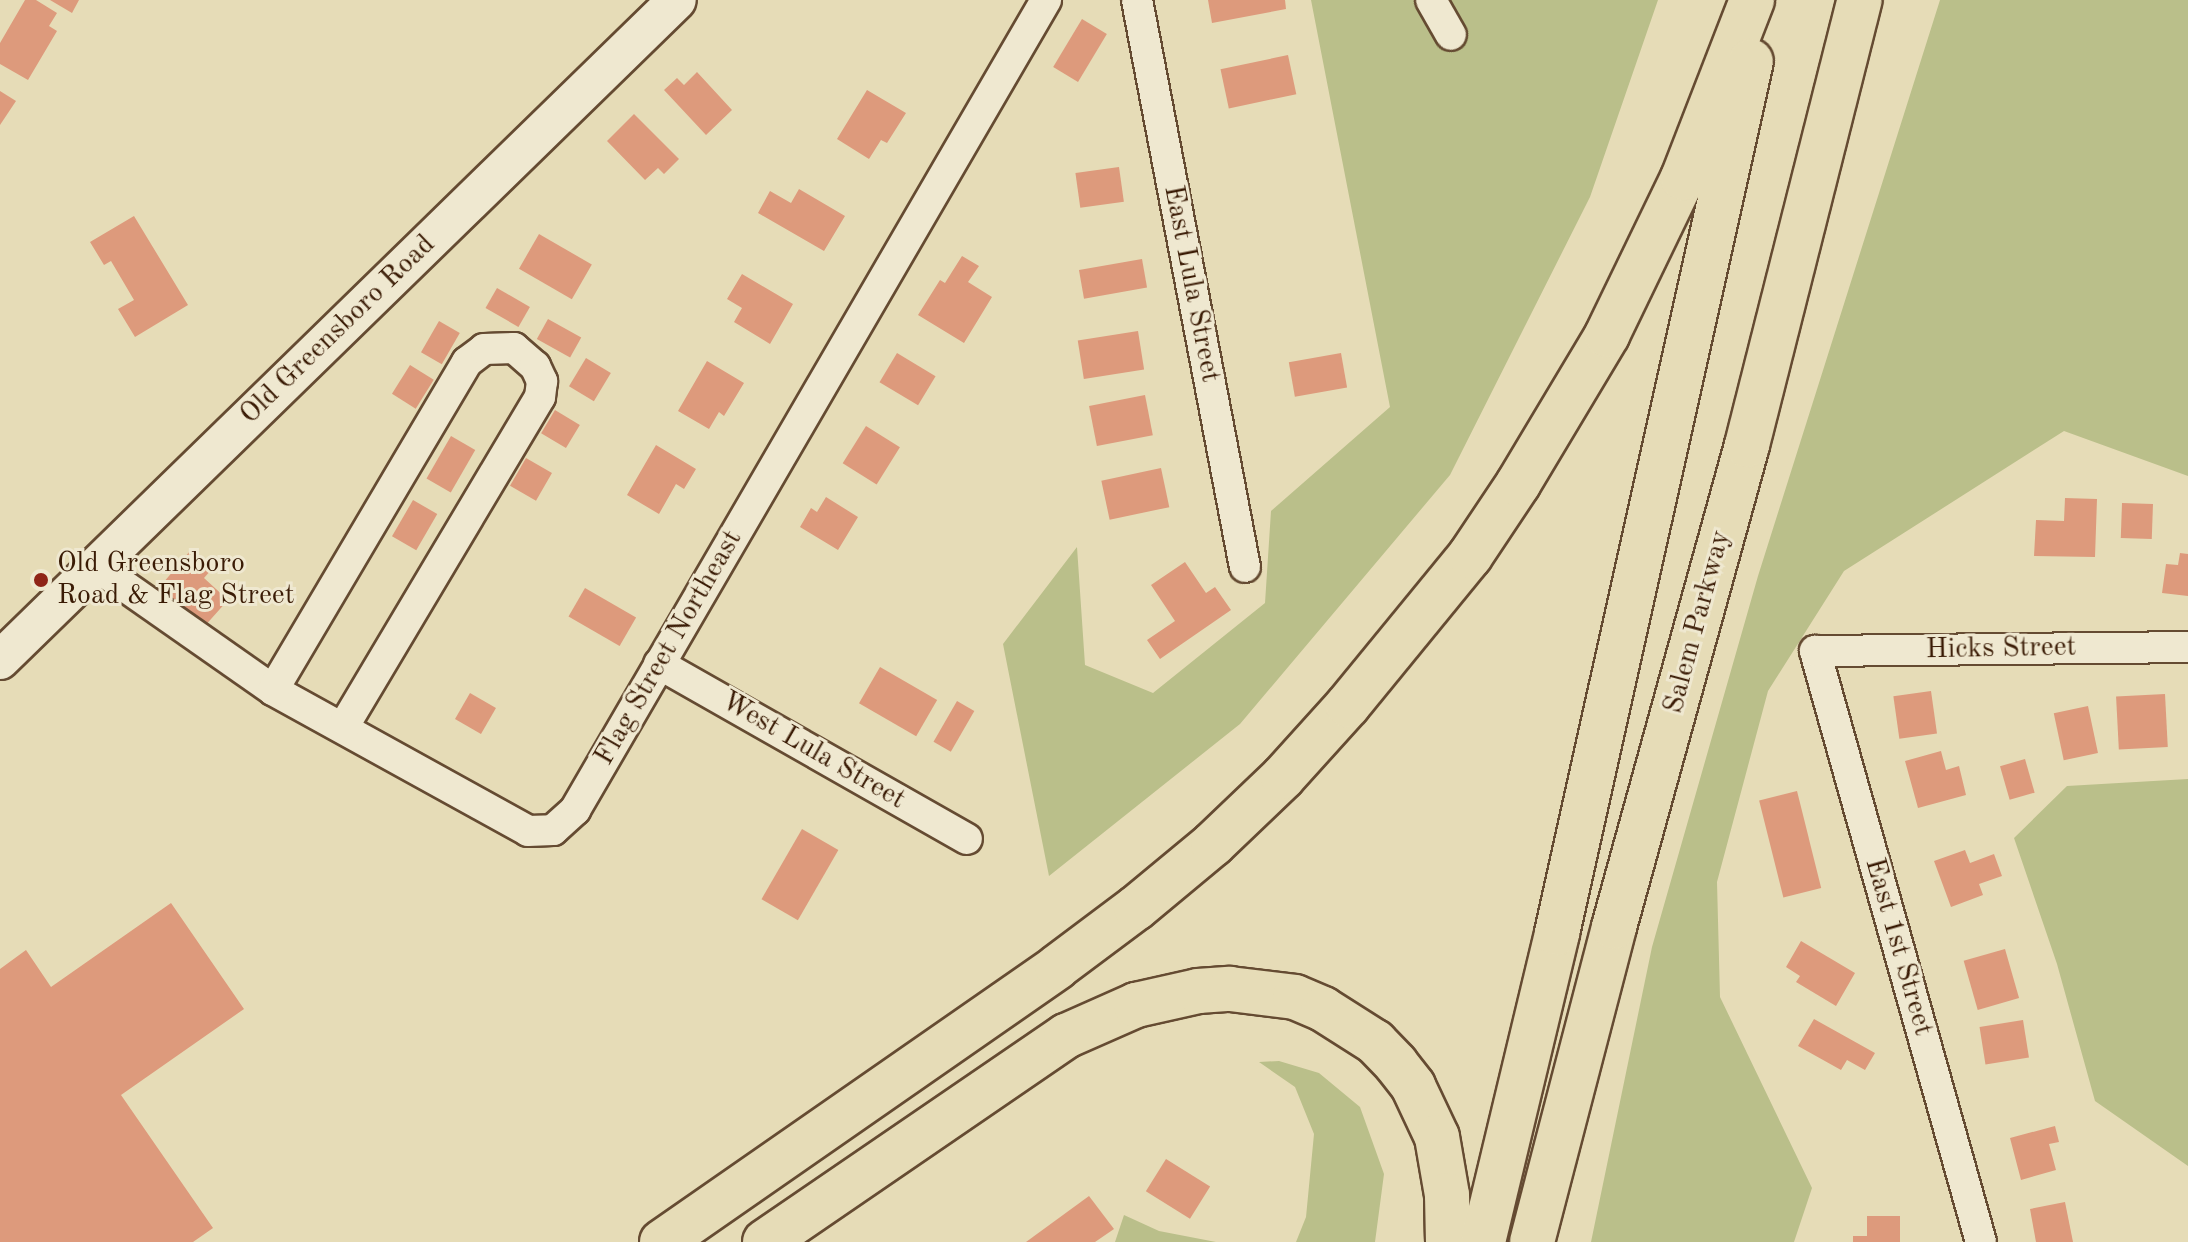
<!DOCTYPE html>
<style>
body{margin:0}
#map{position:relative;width:2188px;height:1242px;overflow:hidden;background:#e6dcb7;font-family:"Old Standard TT",serif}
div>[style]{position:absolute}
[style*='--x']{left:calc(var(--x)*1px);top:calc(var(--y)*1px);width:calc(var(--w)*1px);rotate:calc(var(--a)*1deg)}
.green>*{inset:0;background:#babf8a}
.building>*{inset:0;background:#dd9a7c;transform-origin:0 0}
.roads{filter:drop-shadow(2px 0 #654b32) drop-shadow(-2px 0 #654b32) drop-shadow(0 2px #654b32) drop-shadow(0 -2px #654b32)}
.minor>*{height:30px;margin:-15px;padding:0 15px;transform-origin:15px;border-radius:15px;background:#efe8d0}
.tertiary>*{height:38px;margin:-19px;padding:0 19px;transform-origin:19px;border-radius:19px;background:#efe8d0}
.motorway>*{height:44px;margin:-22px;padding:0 22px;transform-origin:22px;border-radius:22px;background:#e6dcb7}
.dots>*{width:22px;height:22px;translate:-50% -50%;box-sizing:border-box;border:4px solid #efe8d0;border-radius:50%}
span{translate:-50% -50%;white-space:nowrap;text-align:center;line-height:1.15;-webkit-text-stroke:6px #efe8d0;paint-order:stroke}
.street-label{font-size:28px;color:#3a1b05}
.poi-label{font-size:28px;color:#3a1b05}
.left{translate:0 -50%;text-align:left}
</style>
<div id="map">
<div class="green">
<i style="clip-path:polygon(1311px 0,1658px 0,1590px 197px,1450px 475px,1240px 724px,1049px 876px,1003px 644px,1077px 547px,1085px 665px,1153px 693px,1265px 603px,1271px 511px,1390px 407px)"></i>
<i style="clip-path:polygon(1940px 0,2188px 0,2188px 476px,2064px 431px,1844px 571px,1768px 691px,1717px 882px,1720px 997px,1812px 1188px,1794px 1242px,1591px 1242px,1652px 947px,1758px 576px)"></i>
<i style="clip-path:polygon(2188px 779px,2188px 1166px,2095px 1101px,2057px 964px,2014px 838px,2067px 786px)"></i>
<i style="clip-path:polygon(1279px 1061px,1319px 1073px,1360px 1107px,1384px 1174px,1375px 1242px,1296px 1242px,1306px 1217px,1314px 1134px,1295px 1087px,1259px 1062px)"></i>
<i style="clip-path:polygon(1124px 1215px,1159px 1231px,1216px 1242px,1115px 1242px)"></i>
</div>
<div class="building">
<i style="clip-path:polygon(25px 0,36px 0,57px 13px,49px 26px,57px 31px,28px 80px,0 64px,0 43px)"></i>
<i style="clip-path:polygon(50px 0,79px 0,72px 13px)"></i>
<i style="clip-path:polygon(1208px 0,1285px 0,1286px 9px,1212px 23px)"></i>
<i style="left:1082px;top:19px;width:29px;height:56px;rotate:31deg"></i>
<i style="left:1288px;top:55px;width:40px;height:69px;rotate:78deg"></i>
<i style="clip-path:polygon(697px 72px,732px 110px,706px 135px,664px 90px,677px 78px,684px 85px)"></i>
<i style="clip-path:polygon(867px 90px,906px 113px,887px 143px,881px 140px,869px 159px,837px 139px)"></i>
<i style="clip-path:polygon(0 91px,16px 101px,0 125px)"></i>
<i style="clip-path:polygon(634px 114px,679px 159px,664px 174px,658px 168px,645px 180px,607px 141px)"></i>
<i style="left:1119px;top:167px;width:35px;height:44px;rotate:82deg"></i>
<i style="clip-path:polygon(799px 189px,845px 216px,824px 251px,758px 213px,770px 191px,791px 203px)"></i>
<i style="clip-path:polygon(134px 216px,188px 305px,135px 337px,118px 309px,134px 300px,111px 261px,104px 265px,90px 242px)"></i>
<i style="left:539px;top:234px;width:61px;height:40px;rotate:30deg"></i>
<i style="clip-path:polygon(962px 256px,979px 266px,968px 282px,992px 297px,964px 343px,918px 315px,940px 280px,945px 283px)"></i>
<i style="left:1142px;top:259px;width:29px;height:64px;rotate:80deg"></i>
<i style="clip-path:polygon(742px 274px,793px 304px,770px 344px,734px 322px,742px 308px,727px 299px)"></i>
<i style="left:497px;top:288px;width:38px;height:23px;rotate:30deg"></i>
<i style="left:548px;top:319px;width:38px;height:23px;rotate:29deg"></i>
<i style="left:439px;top:321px;width:24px;height:36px;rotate:30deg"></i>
<i style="left:1138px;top:331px;width:39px;height:61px;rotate:81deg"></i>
<i style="left:897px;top:353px;width:45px;height:34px;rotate:31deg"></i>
<i style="left:1341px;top:353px;width:35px;height:53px;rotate:80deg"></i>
<i style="left:586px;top:358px;width:29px;height:33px;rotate:31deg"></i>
<i style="clip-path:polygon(707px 361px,744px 383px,724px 416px,719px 412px,709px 429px,678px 411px)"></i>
<i style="left:410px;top:365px;width:28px;height:34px;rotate:32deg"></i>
<i style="left:1145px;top:395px;width:41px;height:57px;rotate:79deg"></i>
<i style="left:555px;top:410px;width:29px;height:27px;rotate:31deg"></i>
<i style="left:866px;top:426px;width:40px;height:44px;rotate:32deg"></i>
<i style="left:451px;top:436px;width:28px;height:49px;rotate:30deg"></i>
<i style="clip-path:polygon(656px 445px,696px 469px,684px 489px,676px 484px,659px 514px,627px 495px)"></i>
<i style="left:526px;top:458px;width:30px;height:32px;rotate:30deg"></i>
<i style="left:1161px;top:468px;width:40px;height:61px;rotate:78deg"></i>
<i style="clip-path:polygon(826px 497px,858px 517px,838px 550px,800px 527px,811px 508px,817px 512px)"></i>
<i style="clip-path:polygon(2065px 498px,2097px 499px,2095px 557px,2034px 556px,2036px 520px,2064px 521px)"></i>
<i style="left:413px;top:500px;width:28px;height:42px;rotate:30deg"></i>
<i style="left:2122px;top:503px;width:31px;height:35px;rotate:2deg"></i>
<i style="clip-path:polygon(190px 551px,211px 570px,204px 578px,228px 600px,203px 628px,158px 589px)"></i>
<i style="clip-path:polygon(2180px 553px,2188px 554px,2188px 596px,2162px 593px,2166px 564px,2178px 565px)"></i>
<i style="clip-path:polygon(1185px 562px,1206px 593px,1215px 587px,1231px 610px,1160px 659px,1147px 640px,1175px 621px,1151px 585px)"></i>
<i style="left:585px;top:588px;width:59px;height:33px;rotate:30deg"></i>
<i style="left:880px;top:667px;width:66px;height:42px;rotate:30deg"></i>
<i style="left:1931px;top:691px;width:43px;height:38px;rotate:82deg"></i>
<i style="left:470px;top:693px;width:30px;height:30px;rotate:30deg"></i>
<i style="left:2165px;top:694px;width:53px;height:49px;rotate:87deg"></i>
<i style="left:957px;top:701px;width:20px;height:47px;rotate:30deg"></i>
<i style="left:2088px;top:706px;width:48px;height:35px;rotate:78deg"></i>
<i style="clip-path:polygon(1941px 751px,1946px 770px,1959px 766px,1966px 795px,1918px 808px,1905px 761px)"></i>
<i style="left:2025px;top:759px;width:35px;height:26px;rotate:74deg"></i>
<i style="left:1797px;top:791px;width:100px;height:39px;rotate:76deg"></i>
<i style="left:802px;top:829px;width:42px;height:81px;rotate:30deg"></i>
<i style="clip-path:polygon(1965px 850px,1970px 863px,1994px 854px,2002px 876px,1979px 884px,1983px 895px,1951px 907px,1934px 861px)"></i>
<i style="clip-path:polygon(171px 903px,244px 1009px,121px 1095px,213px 1228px,193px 1242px,0 1242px,0 969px,26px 950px,51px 987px)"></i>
<i style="clip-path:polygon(1801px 941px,1855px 973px,1836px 1006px,1796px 982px,1800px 976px,1786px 967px)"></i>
<i style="left:2005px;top:949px;width:51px;height:43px;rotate:74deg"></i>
<i style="clip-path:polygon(1814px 1019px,1875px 1053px,1865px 1070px,1847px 1060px,1841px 1070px,1798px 1046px)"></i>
<i style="left:2023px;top:1020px;width:38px;height:44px;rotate:81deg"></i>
<i style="clip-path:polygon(2055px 1126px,2059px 1142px,2049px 1144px,2056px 1170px,2021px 1180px,2010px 1138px)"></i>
<i style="left:1166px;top:1159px;width:52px;height:38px;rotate:32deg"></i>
<i style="clip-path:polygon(1089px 1196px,1114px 1229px,1095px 1242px,1026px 1242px)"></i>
<i style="clip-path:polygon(2065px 1202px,2073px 1242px,2036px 1242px,2030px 1209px)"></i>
<i style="clip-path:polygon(1867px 1216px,1900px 1216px,1900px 1242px,1853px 1242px,1853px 1236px,1867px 1236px)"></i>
</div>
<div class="roads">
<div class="minor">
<i style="--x:1137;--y:0;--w:577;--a:79.22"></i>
<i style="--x:1431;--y:0;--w:40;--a:60.3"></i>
<i style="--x:96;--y:566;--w:216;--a:35"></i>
<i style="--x:273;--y:690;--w:291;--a:28.9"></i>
<i style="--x:528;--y:831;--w:25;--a:-2"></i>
<i style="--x:553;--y:830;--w:30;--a:-42"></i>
<i style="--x:575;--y:810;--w:937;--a:-59.82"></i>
<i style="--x:659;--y:664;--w:354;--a:29.6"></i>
<i style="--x:273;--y:690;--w:381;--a:-59.4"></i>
<i style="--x:467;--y:362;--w:21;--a:-37"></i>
<i style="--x:484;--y:349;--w:30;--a:-2"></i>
<i style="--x:514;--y:348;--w:28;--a:41"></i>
<i style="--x:535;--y:366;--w:17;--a:65"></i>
<i style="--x:542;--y:381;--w:16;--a:97"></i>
<i style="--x:540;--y:397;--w:385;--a:120.8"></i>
<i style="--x:1981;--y:1242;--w:614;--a:-105.69"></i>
<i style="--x:1815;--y:651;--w:373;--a:-0.6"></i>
</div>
<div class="tertiary">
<i style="--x:0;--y:660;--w:945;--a:-44.27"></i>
</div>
<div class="motorway">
<i style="--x:662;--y:1242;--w:481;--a:-34.8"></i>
<i style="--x:1057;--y:967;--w:99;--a:-36.8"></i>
<i style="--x:1136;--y:908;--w:100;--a:-39.7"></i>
<i style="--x:1213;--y:844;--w:97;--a:-43.7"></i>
<i style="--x:1283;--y:777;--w:97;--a:-47.9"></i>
<i style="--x:1348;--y:705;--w:193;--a:-50.7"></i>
<i style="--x:1470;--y:556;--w:87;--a:-56.3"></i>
<i style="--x:1518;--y:484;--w:174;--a:-59.1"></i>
<i style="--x:1607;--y:335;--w:174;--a:-64.2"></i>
<i style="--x:1683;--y:178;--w:191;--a:-68.8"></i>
<i style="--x:765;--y:1242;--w:365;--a:-34.4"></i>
<i style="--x:1066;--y:1036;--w:77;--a:-23.9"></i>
<i style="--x:1136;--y:1005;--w:64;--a:-12.7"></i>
<i style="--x:1198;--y:991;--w:32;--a:-4"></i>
<i style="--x:1230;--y:989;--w:65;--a:7"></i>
<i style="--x:1295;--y:997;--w:30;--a:23"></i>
<i style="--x:1323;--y:1009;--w:62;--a:32.4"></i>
<i style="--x:1375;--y:1042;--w:30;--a:46"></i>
<i style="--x:1396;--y:1064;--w:28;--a:52"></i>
<i style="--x:1413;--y:1086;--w:56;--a:64.8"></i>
<i style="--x:1437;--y:1137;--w:59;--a:80.2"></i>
<i style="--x:1447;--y:1195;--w:47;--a:88.8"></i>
<i style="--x:1483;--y:1242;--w:318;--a:-76.5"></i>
<i style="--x:1557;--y:933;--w:893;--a:-77.46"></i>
<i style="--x:1532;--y:1242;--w:325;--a:-75.4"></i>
<i style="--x:1614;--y:927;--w:500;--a:-74.57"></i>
<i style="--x:1747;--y:445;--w:459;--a:-75.8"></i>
</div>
</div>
<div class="dots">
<i style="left:41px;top:580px;background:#8f2418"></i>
</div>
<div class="street-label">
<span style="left:1191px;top:284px;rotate:79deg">East Lula Street</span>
<span style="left:338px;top:330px;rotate:-44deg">Old Greensboro Road</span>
<span style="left:1698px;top:622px;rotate:-75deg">Salem Parkway</span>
<span style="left:669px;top:648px;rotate:-60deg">Flag Street Northeast</span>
<span style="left:2001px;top:649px;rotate:-1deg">Hicks Street</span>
<span style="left:813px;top:751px;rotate:30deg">West Lula Street</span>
<span style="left:1898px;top:947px;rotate:74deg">East 1st Street</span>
</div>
<div class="poi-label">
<span class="left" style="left:57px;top:580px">Old Greensboro<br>Road &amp; Flag Street</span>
</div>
</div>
